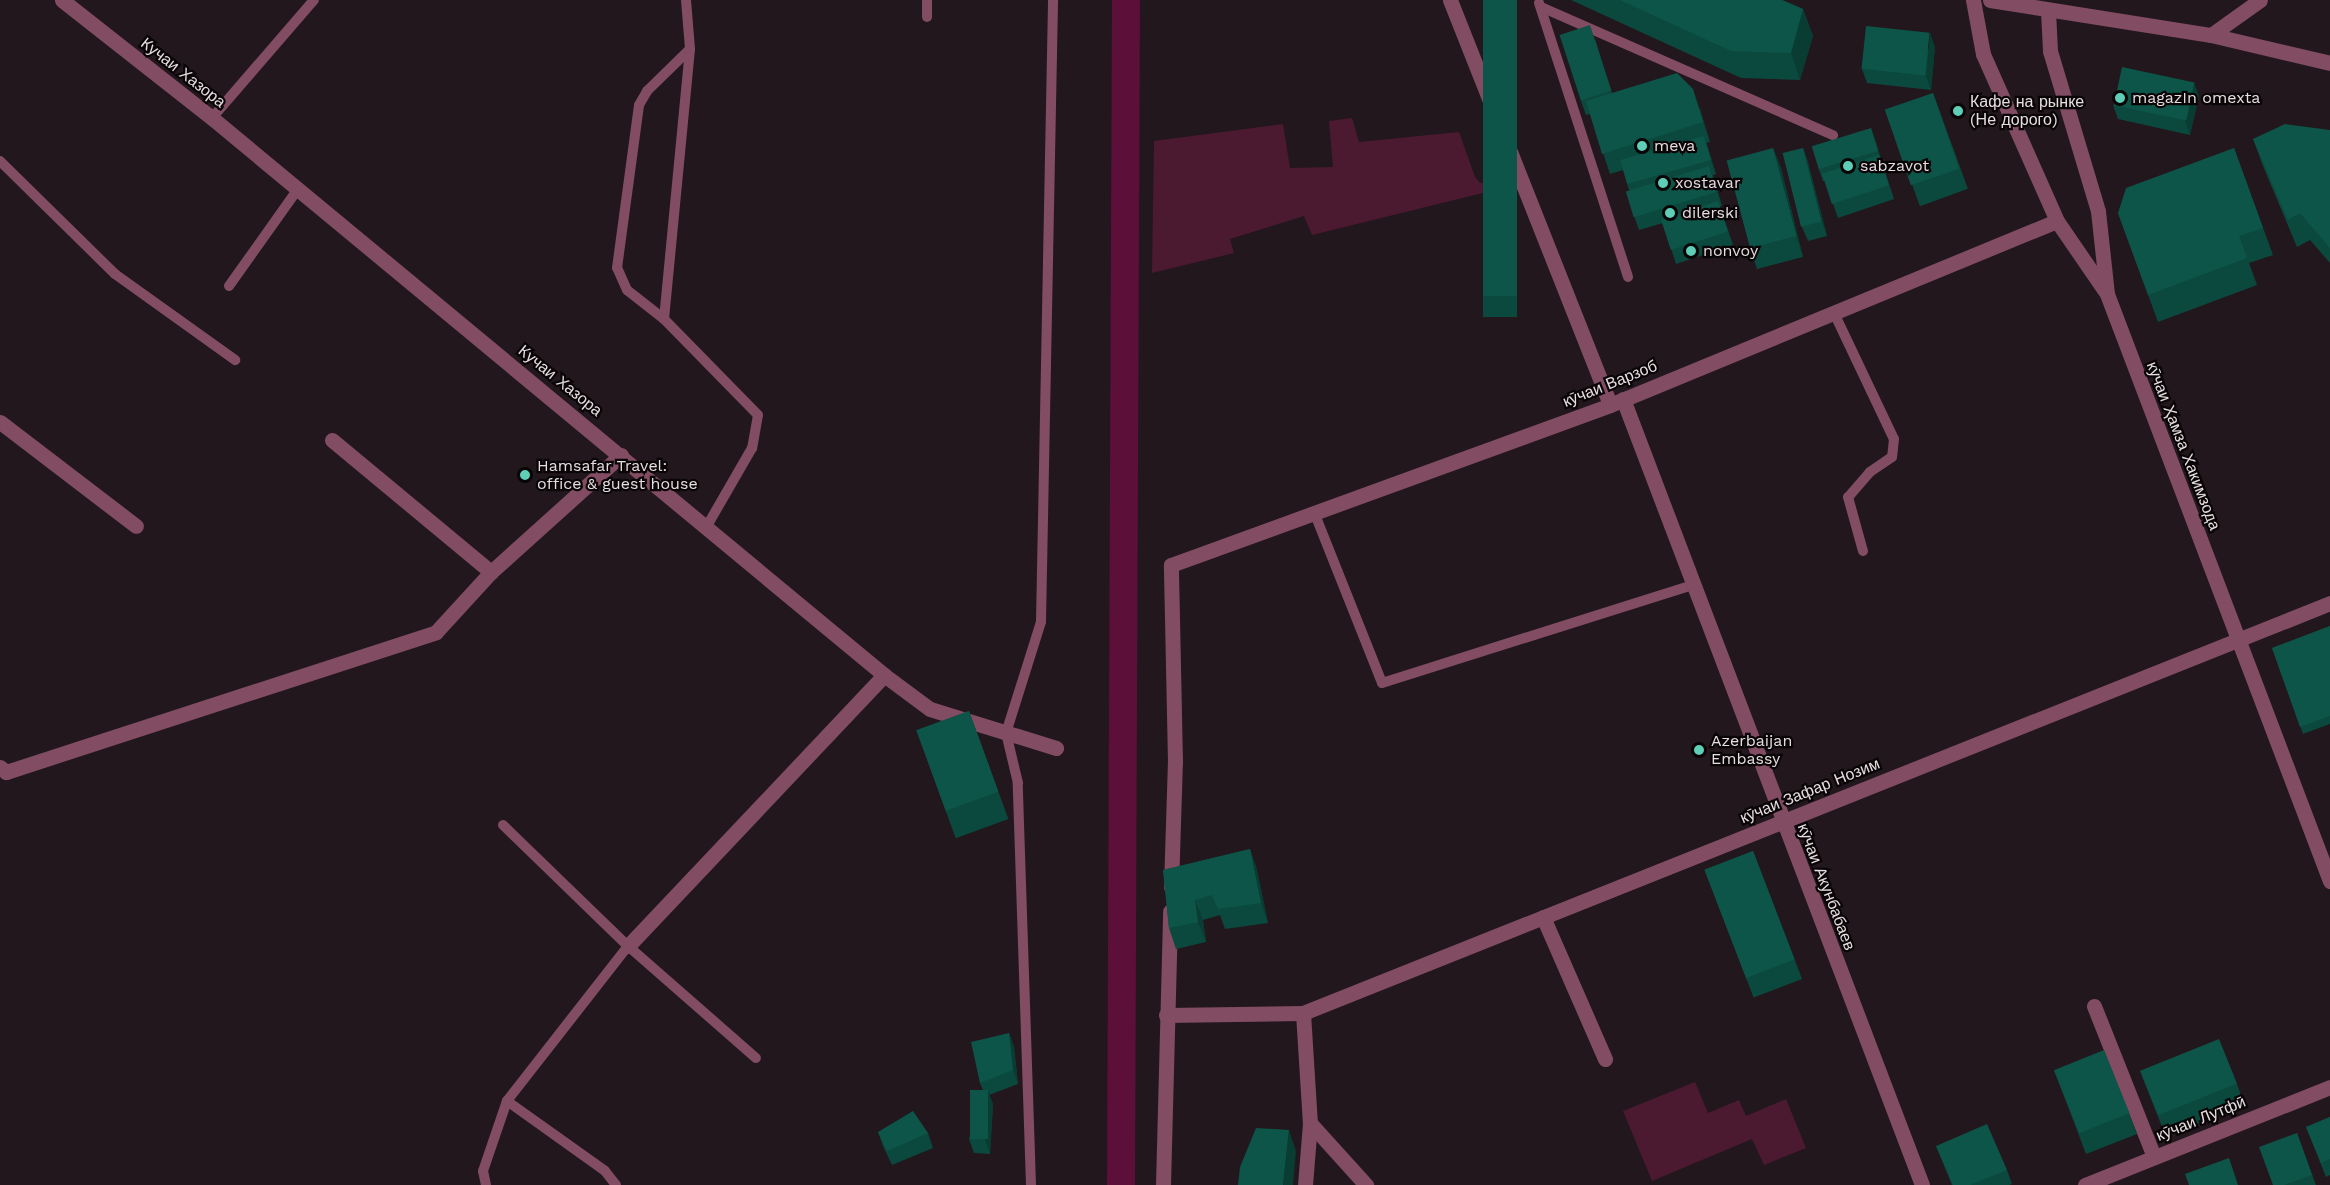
<!DOCTYPE html>
<meta charset="utf-8">
<style>
body{margin:0}
#map{position:relative;width:2330px;height:1185px;overflow:hidden;background:#22171c;font-family:"Work Sans",sans-serif}
div>[style]{position:absolute}
[style*='--x']{left:calc(var(--x)*1px);top:calc(var(--y)*1px);width:calc(var(--w)*1px);rotate:calc(var(--a)*1deg)}
.green>*{inset:0;background:#4b1a31}
.canal>*{height:28px;margin:-14px;padding:0 14px;transform-origin:14px;border-radius:14px;background:#5c0f39}
.service>*{height:10px;margin:-5px;padding:0 5px;transform-origin:5px;border-radius:5px;background:#824c63}
.minor>*{height:15px;margin:-7.5px;padding:0 7.5px;transform-origin:7.5px;border-radius:7.5px;background:#824c63}
.wall>*{inset:0;background:#0b493e;transform-origin:0 0}
.shaded-wall>*{inset:0;background:#093c32}
.building>*{inset:0;background:#0d5548;transform-origin:0 0}
.dots>*{width:16px;height:16px;translate:-50% -50%;box-sizing:border-box;border:3px solid #090506;border-radius:50%}
span{translate:-50% -50%;white-space:nowrap;text-align:center;line-height:1.15;-webkit-text-stroke:4.5px #090506;paint-order:stroke}
.street-label{font-size:16px;color:#e6dde0}
.poi-label{font-size:16px;color:#e6dde0}
.left{translate:0 -50%;text-align:left}
</style>
<div id="map">
<div class="green">
<i style="clip-path:polygon(1352px 118px,1359px 142px,1459px 132px,1475px 177px,1480px 183px,1506px 181px,1503px 188px,1312px 235px,1304px 216px,1230px 239px,1234px 253px,1152px 273px,1154px 141px,1283px 124px,1290px 168px,1333px 167px,1329px 121px)"></i>
<i style="clip-path:polygon(1695px 1082px,1708px 1113px,1739px 1100px,1746px 1116px,1786px 1099px,1806px 1148px,1764px 1165px,1752px 1139px,1652px 1181px,1623px 1111px)"></i>
</div>
<div class="canal">
<i style="--x:1121;--y:1185;--w:1185;--a:-89.76"></i>
</div>
<div class="service">
<i style="--x:686;--y:0;--w:49;--a:85.3"></i>
<i style="--x:690;--y:49;--w:271;--a:95.5"></i>
<i style="--x:664;--y:319;--w:134;--a:45.6"></i>
<i style="--x:758;--y:415;--w:34;--a:100"></i>
<i style="--x:752;--y:448;--w:90;--a:120"></i>
<i style="--x:1539;--y:3;--w:288;--a:72"></i>
<i style="--x:1541;--y:7;--w:319;--a:23.7"></i>
<i style="--x:927;--y:17;--w:17;--a:-90"></i>
<i style="--x:212;--y:118;--w:156;--a:-49.2"></i>
<i style="--x:0;--y:161;--w:161;--a:44.5"></i>
<i style="--x:115;--y:274;--w:148;--a:35.6"></i>
<i style="--x:229;--y:286;--w:119;--a:-54.6"></i>
<i style="--x:1835;--y:315;--w:137;--a:64.6"></i>
<i style="--x:1894;--y:439;--w:18;--a:96"></i>
<i style="--x:1892;--y:457;--w:27;--a:146"></i>
<i style="--x:1870;--y:472;--w:33;--a:131"></i>
<i style="--x:1848;--y:497;--w:56;--a:74.5"></i>
<i style="--x:664;--y:319;--w:47;--a:-141.9"></i>
<i style="--x:627;--y:290;--w:24;--a:-114"></i>
<i style="--x:617;--y:268;--w:164;--a:-82.3"></i>
<i style="--x:639;--y:105;--w:16;--a:-60"></i>
<i style="--x:647;--y:91;--w:60;--a:-44.3"></i>
<i style="--x:1314;--y:512;--w:184;--a:68.3"></i>
<i style="--x:1382;--y:683;--w:325;--a:-17.5"></i>
<i style="--x:503;--y:825;--w:174;--a:44.1"></i>
<i style="--x:628;--y:946;--w:197;--a:128"></i>
<i style="--x:507;--y:1101;--w:120;--a:35.5"></i>
<i style="--x:605;--y:1171;--w:18;--a:52"></i>
<i style="--x:628;--y:946;--w:170;--a:41.2"></i>
<i style="--x:486;--y:1185;--w:14;--a:-102"></i>
<i style="--x:483;--y:1171;--w:74;--a:-71.1"></i>
<i style="--x:1031;--y:1185;--w:402;--a:-91.9"></i>
<i style="--x:1018;--y:783;--w:51;--a:-103.5"></i>
<i style="--x:1006;--y:733;--w:116;--a:-72.5"></i>
<i style="--x:1041;--y:622;--w:622;--a:-88.89"></i>
</div>
<div class="minor">
<i style="--x:62;--y:0;--w:191;--a:38.2"></i>
<i style="--x:212;--y:118;--w:873;--a:39.65"></i>
<i style="--x:884;--y:675;--w:57;--a:36.5"></i>
<i style="--x:930;--y:709;--w:132;--a:17.2"></i>
<i style="--x:1450;--y:0;--w:435;--a:68.4"></i>
<i style="--x:1973;--y:0;--w:55;--a:79.5"></i>
<i style="--x:1983;--y:54;--w:183;--a:66.1"></i>
<i style="--x:2057;--y:221;--w:85;--a:55.6"></i>
<i style="--x:1990;--y:0;--w:224;--a:9"></i>
<i style="--x:2211;--y:35;--w:122;--a:13.2"></i>
<i style="--x:2048;--y:11;--w:40;--a:87.1"></i>
<i style="--x:2050;--y:51;--w:167;--a:73.3"></i>
<i style="--x:2098;--y:211;--w:83;--a:83.8"></i>
<i style="--x:2107;--y:294;--w:628;--a:69.2"></i>
<i style="--x:2211;--y:35;--w:60;--a:-35.5"></i>
<i style="--x:1623;--y:399;--w:841;--a:69.17"></i>
<i style="--x:0;--y:422;--w:171;--a:37.4"></i>
<i style="--x:332;--y:440;--w:207;--a:39.7"></i>
<i style="--x:0;--y:767;--w:8;--a:40"></i>
<i style="--x:6;--y:772;--w:452;--a:-18"></i>
<i style="--x:436;--y:632;--w:81;--a:-47.5"></i>
<i style="--x:491;--y:572;--w:175;--a:-42"></i>
<i style="--x:1171;--y:887;--w:125;--a:-88.2"></i>
<i style="--x:1175;--y:762;--w:197;--a:-91.2"></i>
<i style="--x:1171;--y:565;--w:467;--a:-20"></i>
<i style="--x:1610;--y:405;--w:483;--a:-22.4"></i>
<i style="--x:1543;--y:917;--w:155;--a:66.4"></i>
<i style="--x:628;--y:946;--w:373;--a:-46.6"></i>
<i style="--x:2094;--y:1006;--w:162;--a:68.3"></i>
<i style="--x:1303;--y:1013;--w:110;--a:86.4"></i>
<i style="--x:1310;--y:1123;--w:62;--a:94.6"></i>
<i style="--x:1166;--y:1015;--w:137;--a:-0.8"></i>
<i style="--x:1303;--y:1013;--w:1106;--a:-21.76"></i>
<i style="--x:1310;--y:1123;--w:84;--a:47.9"></i>
<i style="--x:1163;--y:1185;--w:274;--a:-88.5"></i>
<i style="--x:2085;--y:1185;--w:264;--a:-21.8"></i>
</div>
<div class="wall">
<i style="left:1483px;top:0;width:34px;height:317px"></i>
<i style="clip-path:polygon(1571px 0,1782px 0,1803px 9px,1813px 36px,1800px 80px,1741px 78px)"></i>
<i style="clip-path:polygon(1595px 39px,1612px 93px,1700px 109px,1710px 142px,1706px 143px,1716px 174px,1713px 175px,1722px 206px,1720px 206px,1733px 245px,1676px 264px,1663px 223px,1639px 230px,1634px 216px,1629px 190px,1623px 170px,1610px 174px,1590px 114px,1586px 115px,1581px 101px)"></i>
<i style="clip-path:polygon(1935px 47px,1931px 90px,1867px 83px,1862px 69px)"></i>
<i style="left:1933px;top:93px;width:102px;height:51px;rotate:70deg"></i>
<i style="clip-path:polygon(2199px 96px,2190px 135px,2118px 119px,2113px 105px)"></i>
<i style="clip-path:polygon(1871px 128px,1894px 199px,1838px 218px,1825px 181px,1823px 181px,1818px 167px)"></i>
<i style="clip-path:polygon(2330px 130px,2330px 263px,2310px 240px,2297px 247px,2263px 166px,2253px 139px)"></i>
<i style="clip-path:polygon(1773px 148px,1781px 168px,1803px 257px,1757px 269px,1750px 248px)"></i>
<i style="clip-path:polygon(1803px 148px,1808px 162px,1827px 236px,1808px 241px,1802px 227px)"></i>
<i style="clip-path:polygon(2234px 148px,2273px 255px,2249px 263px,2257px 285px,2158px 322px,2118px 213px)"></i>
<i style="clip-path:polygon(2330px 626px,2330px 724px,2303px 734px,2272px 648px)"></i>
<i style="left:969px;top:711px;width:115px;height:56px;rotate:70deg"></i>
<i style="clip-path:polygon(1250px 849px,1257px 870px,1268px 923px,1225px 929px,1220px 915px,1203px 920px,1206px 942px,1176px 949px,1169px 928px,1163px 870px)"></i>
<i style="left:1753px;top:851px;width:137px;height:52px;rotate:69deg"></i>
<i style="clip-path:polygon(1009px 1033px,1014px 1047px,1018px 1084px,989px 1095px,993px 1104px,990px 1154px,974px 1153px,969px 1139px,983px 1090px,980px 1083px)"></i>
<i style="clip-path:polygon(2054px 1070px,2129px 1113px,2137px 1134px,2086px 1154px)"></i>
<i style="clip-path:polygon(2140px 1071px,2237px 1084px,2244px 1104px,2166px 1137px)"></i>
<i style="clip-path:polygon(2330px 1117px,2330px 1175px,2326px 1177px,2306px 1127px)"></i>
<i style="clip-path:polygon(878px 1132px,928px 1133px,933px 1148px,892px 1165px,883px 1146px)"></i>
<i style="clip-path:polygon(2297px 1133px,2316px 1185px,2273px 1185px)"></i>
<i style="clip-path:polygon(1936px 1146px,2007px 1170px,2012px 1184px,2009px 1185px,1952px 1185px)"></i>
</div>
<div class="shaded-wall">
<i style="clip-path:polygon(1803px 9px,1813px 36px,1800px 80px,1791px 53px)"></i>
<i style="clip-path:polygon(1930px 33px,1935px 47px,1931px 90px,1926px 76px)"></i>
<i style="clip-path:polygon(2194px 82px,2199px 96px,2190px 135px,2185px 121px)"></i>
<i style="clip-path:polygon(1693px 89px,1700px 109px,1710px 142px,1703px 122px)"></i>
<i style="clip-path:polygon(1871px 128px,1876px 142px,1883px 165px,1878px 151px)"></i>
<i style="clip-path:polygon(1704px 136px,1709px 150px,1716px 174px,1711px 160px)"></i>
<i style="clip-path:polygon(1773px 148px,1781px 168px,1803px 257px,1796px 236px)"></i>
<i style="clip-path:polygon(1803px 148px,1808px 162px,1827px 236px,1822px 222px)"></i>
<i style="clip-path:polygon(1709px 166px,1714px 180px,1722px 206px,1717px 192px)"></i>
<i style="clip-path:polygon(1250px 849px,1257px 870px,1268px 923px,1261px 903px)"></i>
<i style="clip-path:polygon(1195px 900px,1203px 920px,1206px 942px,1198px 922px)"></i>
<i style="clip-path:polygon(1009px 1033px,1014px 1047px,1018px 1084px,1013px 1070px)"></i>
<i style="clip-path:polygon(988px 1090px,993px 1104px,990px 1154px,985px 1139px)"></i>
<i style="clip-path:polygon(1289px 1130px,1296px 1151px,1293px 1185px,1283px 1185px)"></i>
</div>
<div class="building">
<i style="left:1483px;top:0;width:34px;height:296px"></i>
<i style="clip-path:polygon(1620px 0,1782px 0,1803px 9px,1791px 53px,1731px 51px)"></i>
<i style="left:1590px;top:25px;width:69px;height:32px;rotate:72deg"></i>
<i style="left:1866px;top:26px;width:64px;height:43px;rotate:6deg"></i>
<i style="left:2122px;top:67px;width:74px;height:39px;rotate:12deg"></i>
<i style="clip-path:polygon(1677px 73px,1693px 89px,1703px 122px,1602px 154px,1586px 101px)"></i>
<i style="left:1933px;top:93px;width:80px;height:51px;rotate:71deg"></i>
<i style="clip-path:polygon(2285px 124px,2330px 130px,2330px 248px,2300px 213px,2288px 220px,2253px 139px)"></i>
<i style="left:1871px;top:128px;width:24px;height:62px;rotate:73deg"></i>
<i style="left:1704px;top:136px;width:25px;height:87px;rotate:74deg"></i>
<i style="left:1773px;top:148px;width:91px;height:48px;rotate:75deg"></i>
<i style="left:1803px;top:148px;width:76px;height:21px;rotate:76deg"></i>
<i style="clip-path:polygon(2234px 148px,2263px 228px,2239px 236px,2247px 258px,2148px 295px,2118px 213px,2126px 188px)"></i>
<i style="left:1879px;top:155px;width:32px;height:60px;rotate:72deg"></i>
<i style="left:1709px;top:166px;width:27px;height:87px;rotate:73deg"></i>
<i style="left:1718px;top:201px;width:32px;height:60px;rotate:72deg"></i>
<i style="clip-path:polygon(2330px 626px,2330px 716px,2300px 727px,2272px 648px)"></i>
<i style="left:969px;top:711px;width:86px;height:56px;rotate:70deg"></i>
<i style="clip-path:polygon(1250px 849px,1261px 903px,1218px 909px,1212px 895px,1195px 900px,1198px 922px,1169px 928px,1163px 870px)"></i>
<i style="left:1753px;top:851px;width:116px;height:52px;rotate:69deg"></i>
<i style="clip-path:polygon(1009px 1033px,1013px 1070px,980px 1083px,971px 1042px)"></i>
<i style="left:2219px;top:1039px;width:48px;height:85px;rotate:68deg"></i>
<i style="left:2104px;top:1050px;width:68px;height:54px;rotate:68deg"></i>
<i style="left:970px;top:1090px;width:18px;height:49px"></i>
<i style="clip-path:polygon(913px 1111px,928px 1133px,887px 1151px,878px 1132px)"></i>
<i style="clip-path:polygon(2330px 1117px,2330px 1159px,2321px 1163px,2306px 1127px)"></i>
<i style="clip-path:polygon(1987px 1124px,2007px 1170px,1970px 1185px,1953px 1185px,1936px 1146px)"></i>
<i style="clip-path:polygon(1256px 1128px,1289px 1130px,1283px 1185px,1238px 1185px,1240px 1167px)"></i>
<i style="clip-path:polygon(2297px 1133px,2312px 1175px,2284px 1185px,2273px 1185px,2259px 1147px)"></i>
<i style="clip-path:polygon(2229px 1158px,2238px 1185px,2189px 1185px,2185px 1174px)"></i>
</div>
<div class="dots">
<i style="left:2120px;top:98px;background:#5eceb7"></i>
<i style="left:1958px;top:111px;background:#5eceb7"></i>
<i style="left:1642px;top:146px;background:#5eceb7"></i>
<i style="left:1848px;top:166px;background:#5eceb7"></i>
<i style="left:1663px;top:183px;background:#5eceb7"></i>
<i style="left:1670px;top:213px;background:#5eceb7"></i>
<i style="left:1691px;top:251px;background:#5eceb7"></i>
<i style="left:525px;top:475px;background:#5eceb7"></i>
<i style="left:1699px;top:750px;background:#5eceb7"></i>
</div>
<div class="street-label">
<span style="left:183px;top:73px;rotate:38deg">Кучаи Хазора</span>
<span style="left:560px;top:381px;rotate:39deg">Кучаи Хазора</span>
<span style="left:1610px;top:384px;rotate:-22deg">кӯчаи Варзоб</span>
<span style="left:2183px;top:446px;rotate:69deg">кӯчаи Ҳамза Хакимзода</span>
<span style="left:1810px;top:791px;rotate:-22deg">кӯчаи Зафар Нозим</span>
<span style="left:1826px;top:887px;rotate:69deg">кӯчаи Акунбабаев</span>
<span style="left:2201px;top:1119px;rotate:-22deg">кӯчаи Лутфӣ</span>
</div>
<div class="poi-label">
<span class="left" style="left:2132px;top:98px">magazIn omexta</span>
<span class="left" style="left:1970px;top:111px">Кафе на рынке<br>(Не дорого)</span>
<span class="left" style="left:1654px;top:146px">meva</span>
<span class="left" style="left:1860px;top:166px">sabzavot</span>
<span class="left" style="left:1675px;top:183px">xostavar</span>
<span class="left" style="left:1682px;top:213px">dilerski</span>
<span class="left" style="left:1703px;top:251px">nonvoy</span>
<span class="left" style="left:537px;top:475px">Hamsafar Travel:<br>office &amp; guest house</span>
<span class="left" style="left:1711px;top:750px">Azerbaijan<br>Embassy</span>
</div>
</div>
